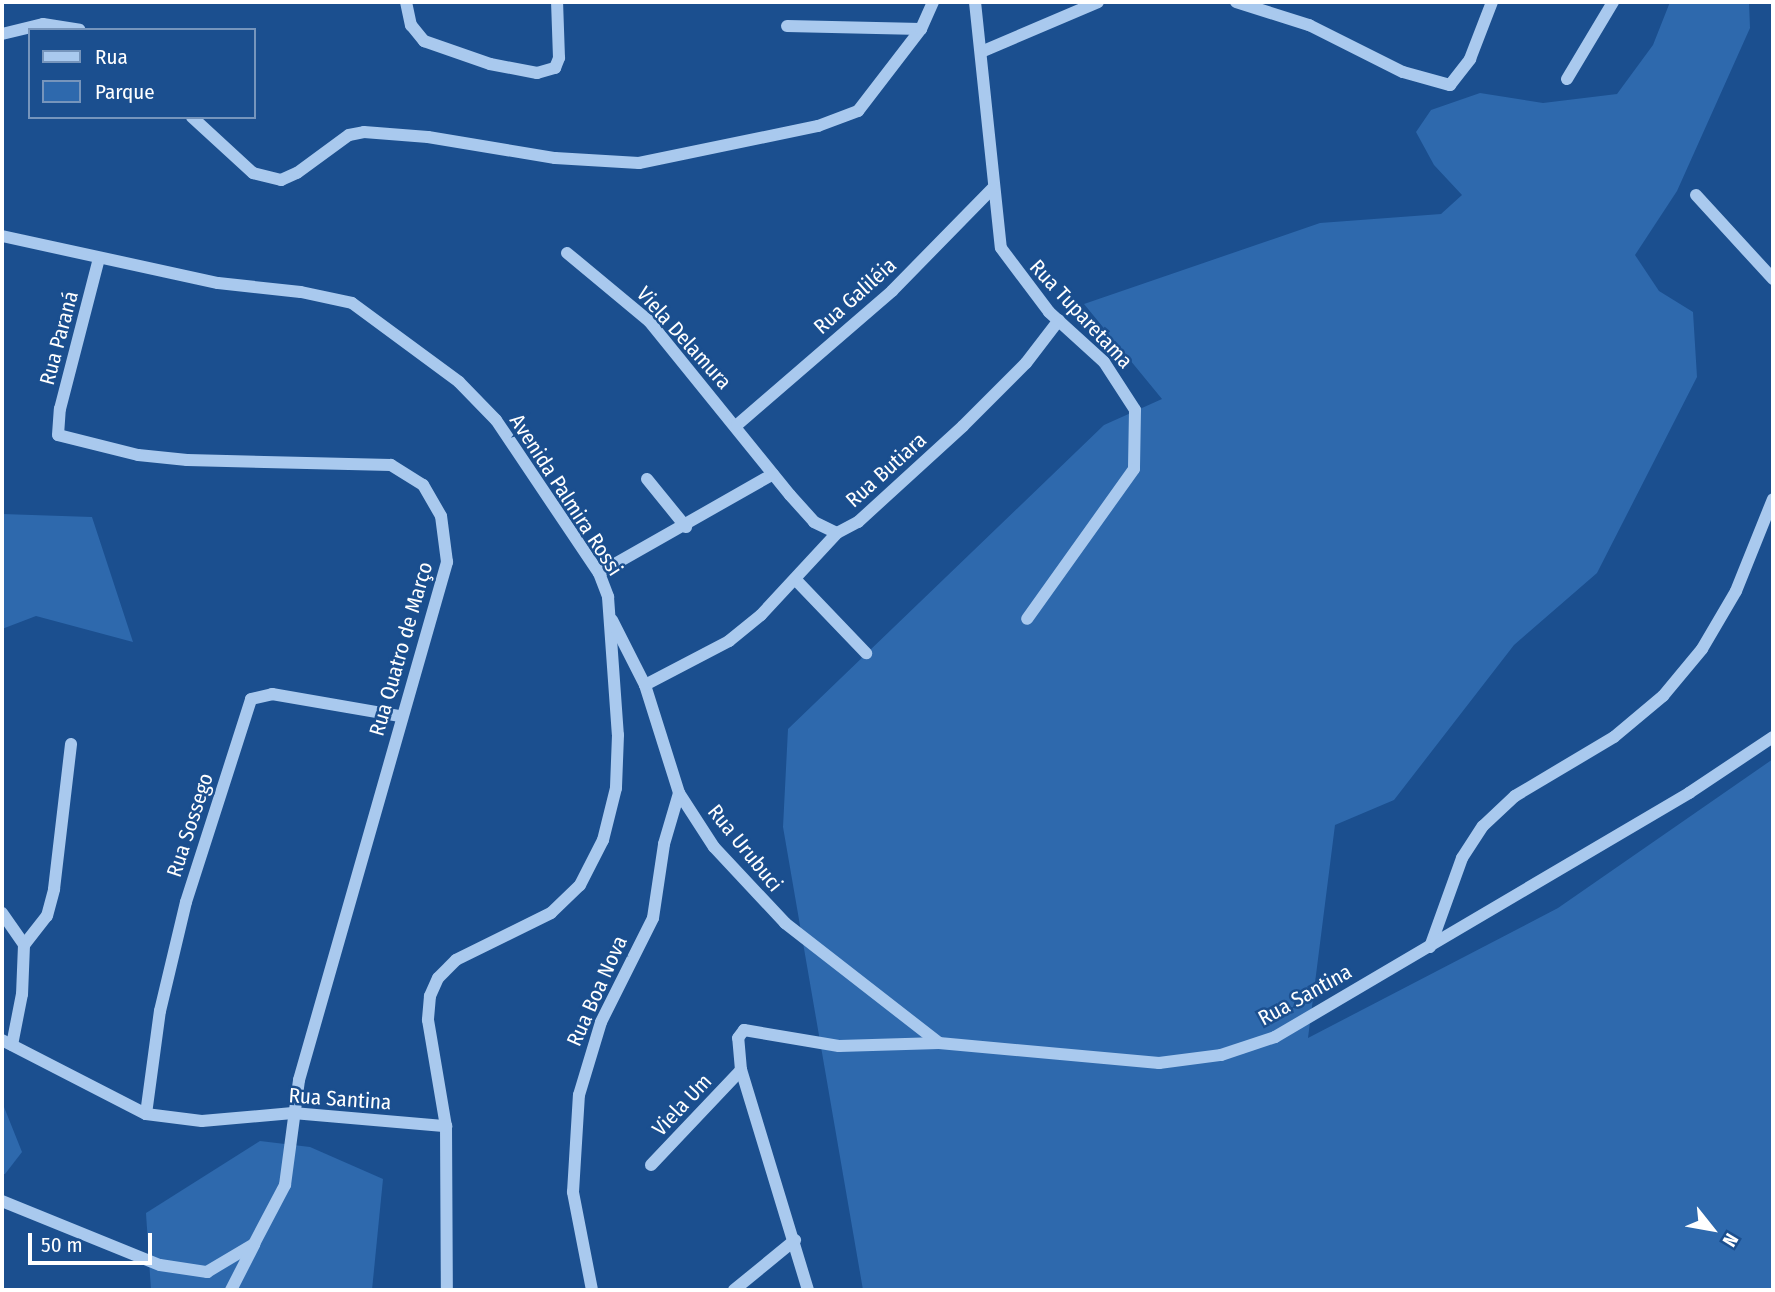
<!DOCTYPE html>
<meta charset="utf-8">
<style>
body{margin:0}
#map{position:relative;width:1775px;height:1292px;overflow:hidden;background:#1b4f8f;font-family:"Fira Sans Condensed",sans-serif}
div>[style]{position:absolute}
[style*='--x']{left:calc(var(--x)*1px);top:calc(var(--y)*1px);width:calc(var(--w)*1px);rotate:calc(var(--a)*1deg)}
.green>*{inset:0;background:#2e69ad}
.minor>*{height:12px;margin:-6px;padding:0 6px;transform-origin:6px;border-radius:6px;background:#a9c9ee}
span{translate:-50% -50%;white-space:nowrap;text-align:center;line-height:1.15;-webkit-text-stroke:5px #1b4f8f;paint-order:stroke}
.street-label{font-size:21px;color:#fff}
.frame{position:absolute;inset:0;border:4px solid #fff;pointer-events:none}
.legend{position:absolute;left:28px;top:28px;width:228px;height:91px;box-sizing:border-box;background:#1b4f8f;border:2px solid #7695bc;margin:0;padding:9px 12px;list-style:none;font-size:21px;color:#fff}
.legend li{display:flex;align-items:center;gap:14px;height:35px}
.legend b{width:35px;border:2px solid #7695bc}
.north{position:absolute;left:1677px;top:1194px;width:70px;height:70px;-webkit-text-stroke:5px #1b4f8f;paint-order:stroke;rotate:121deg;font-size:19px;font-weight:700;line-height:28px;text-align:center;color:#fff}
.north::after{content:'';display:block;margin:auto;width:24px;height:32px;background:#fff;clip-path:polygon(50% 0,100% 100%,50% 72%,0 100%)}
.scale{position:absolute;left:28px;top:1233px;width:124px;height:32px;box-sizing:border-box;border:4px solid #fff;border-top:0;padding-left:9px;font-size:21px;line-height:24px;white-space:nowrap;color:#fff;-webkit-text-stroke:5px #1b4f8f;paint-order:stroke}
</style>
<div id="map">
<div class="green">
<i style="clip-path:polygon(1670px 2px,1749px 2px,1750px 28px,1677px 191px,1635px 255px,1659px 291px,1693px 312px,1697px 377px,1597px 573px,1514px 645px,1394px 800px,1335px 825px,1308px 1038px,1558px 908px,1773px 759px,1773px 1290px,863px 1290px,783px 827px,788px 729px,1104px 425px,1162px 399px,1084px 304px,1320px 223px,1441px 214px,1462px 195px,1434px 165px,1416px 132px,1431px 110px,1480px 93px,1543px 103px,1617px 94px,1653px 45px)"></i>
<i style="clip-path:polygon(2px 514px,92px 517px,133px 642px,36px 616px,2px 629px)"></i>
<i style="clip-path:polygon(2px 1102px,22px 1152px,5px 1174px,2px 1174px)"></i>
<i style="clip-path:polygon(260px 1141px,310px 1147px,383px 1179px,372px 1290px,151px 1290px,146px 1213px)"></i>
</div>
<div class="minor">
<i style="--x:406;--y:2;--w:24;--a:78"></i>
<i style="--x:411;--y:25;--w:21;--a:51"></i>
<i style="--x:424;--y:41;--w:70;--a:19.2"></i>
<i style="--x:490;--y:64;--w:48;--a:10.8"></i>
<i style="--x:537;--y:73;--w:19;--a:-16"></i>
<i style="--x:555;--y:68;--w:11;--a:-68"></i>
<i style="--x:559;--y:58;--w:56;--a:-92"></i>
<i style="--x:975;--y:2;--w:247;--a:84"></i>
<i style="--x:1001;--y:248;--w:80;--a:53.1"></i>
<i style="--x:1049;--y:312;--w:74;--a:42.3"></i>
<i style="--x:1104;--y:362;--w:57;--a:57.1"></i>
<i style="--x:1135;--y:410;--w:59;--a:91"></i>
<i style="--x:1134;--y:469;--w:184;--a:125.5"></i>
<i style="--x:1236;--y:2;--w:77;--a:17.5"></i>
<i style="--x:1309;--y:25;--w:105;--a:26.6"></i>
<i style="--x:1403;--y:72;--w:49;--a:15.5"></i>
<i style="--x:1450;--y:85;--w:33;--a:-52"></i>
<i style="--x:1470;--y:59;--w:61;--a:-68.9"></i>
<i style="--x:787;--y:26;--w:134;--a:1.3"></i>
<i style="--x:2;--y:34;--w:42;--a:-13.7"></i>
<i style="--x:43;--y:24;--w:37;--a:9"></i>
<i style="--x:981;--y:52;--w:127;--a:-23.1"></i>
<i style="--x:1567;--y:79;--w:90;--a:-59.1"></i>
<i style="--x:192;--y:117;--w:83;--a:42.6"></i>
<i style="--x:253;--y:173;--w:29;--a:14"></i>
<i style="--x:281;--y:180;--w:17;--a:-24"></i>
<i style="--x:297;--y:173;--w:64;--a:-36.2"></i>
<i style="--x:349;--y:135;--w:15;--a:-11"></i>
<i style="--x:364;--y:132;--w:64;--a:4.5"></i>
<i style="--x:428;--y:137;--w:129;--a:9.4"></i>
<i style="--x:555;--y:158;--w:84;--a:3.4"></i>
<i style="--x:639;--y:163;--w:183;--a:-11.7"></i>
<i style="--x:818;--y:126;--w:43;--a:-20.6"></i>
<i style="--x:858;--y:111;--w:103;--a:-52.5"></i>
<i style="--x:921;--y:29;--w:30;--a:-66"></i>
<i style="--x:1696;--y:195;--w:114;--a:47.5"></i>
<i style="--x:2;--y:236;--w:221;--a:12.3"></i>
<i style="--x:218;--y:283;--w:83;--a:6.2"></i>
<i style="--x:301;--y:292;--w:52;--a:12.2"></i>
<i style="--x:352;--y:303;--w:133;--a:36.4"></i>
<i style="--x:459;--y:382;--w:53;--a:45.8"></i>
<i style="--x:496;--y:420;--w:184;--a:56.1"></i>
<i style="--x:599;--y:573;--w:26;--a:69"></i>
<i style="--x:608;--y:597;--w:138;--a:85.9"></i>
<i style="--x:618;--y:735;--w:53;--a:92.2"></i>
<i style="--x:616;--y:788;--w:54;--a:104"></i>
<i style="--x:603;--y:840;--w:51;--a:117.1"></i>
<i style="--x:580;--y:885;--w:40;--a:136"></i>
<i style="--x:551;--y:913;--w:106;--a:153.7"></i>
<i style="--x:456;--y:960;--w:25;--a:135"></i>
<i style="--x:438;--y:978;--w:20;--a:114"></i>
<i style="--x:430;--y:996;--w:24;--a:95"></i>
<i style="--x:428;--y:1020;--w:108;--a:80.4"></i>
<i style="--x:446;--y:1126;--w:164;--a:89.7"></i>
<i style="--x:567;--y:253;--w:107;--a:39.7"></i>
<i style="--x:649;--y:321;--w:224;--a:51"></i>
<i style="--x:790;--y:495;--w:36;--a:48"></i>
<i style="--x:814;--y:522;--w:25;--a:26"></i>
<i style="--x:837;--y:533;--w:24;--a:-28"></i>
<i style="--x:858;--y:522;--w:142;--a:-42.4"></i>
<i style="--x:963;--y:426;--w:89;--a:-45"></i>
<i style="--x:1026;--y:363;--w:54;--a:-52.5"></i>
<i style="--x:737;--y:425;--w:205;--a:-40.8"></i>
<i style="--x:892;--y:291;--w:143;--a:-45.6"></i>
<i style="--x:647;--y:479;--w:62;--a:50.9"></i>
<i style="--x:599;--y:573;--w:200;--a:-29.6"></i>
<i style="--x:795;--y:579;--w:103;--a:46.2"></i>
<i style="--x:612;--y:620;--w:73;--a:63.1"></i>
<i style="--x:645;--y:685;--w:113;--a:72.5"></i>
<i style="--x:679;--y:793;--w:64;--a:57.1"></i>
<i style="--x:714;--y:847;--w:104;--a:46.9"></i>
<i style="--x:785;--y:923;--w:195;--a:37.9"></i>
<i style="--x:645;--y:685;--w:95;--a:-27.6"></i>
<i style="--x:729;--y:641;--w:41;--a:-39.1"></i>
<i style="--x:761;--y:615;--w:112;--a:-47.2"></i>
<i style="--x:2;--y:913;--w:39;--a:55"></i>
<i style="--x:24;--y:945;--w:49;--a:92.3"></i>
<i style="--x:22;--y:994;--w:52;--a:101.1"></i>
<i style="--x:24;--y:945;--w:37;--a:-52"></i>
<i style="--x:47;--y:916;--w:28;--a:-75"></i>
<i style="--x:54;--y:889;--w:146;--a:-83.3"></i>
<i style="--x:1430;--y:947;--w:95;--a:-70.2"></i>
<i style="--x:1462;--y:858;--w:38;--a:-57"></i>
<i style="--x:1483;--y:826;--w:44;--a:-43.2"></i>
<i style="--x:1515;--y:796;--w:115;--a:-30.8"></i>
<i style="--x:1614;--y:737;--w:64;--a:-39.9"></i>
<i style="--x:1663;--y:696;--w:61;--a:-50.3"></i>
<i style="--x:1702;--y:649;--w:67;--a:-59.6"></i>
<i style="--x:1736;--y:591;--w:99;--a:-68.1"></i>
<i style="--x:2;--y:1040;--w:162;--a:27.2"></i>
<i style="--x:146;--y:1114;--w:56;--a:7.1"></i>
<i style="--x:202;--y:1121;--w:91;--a:-5"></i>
<i style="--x:293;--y:1113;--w:154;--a:4.9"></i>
<i style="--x:146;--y:1114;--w:104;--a:-82.3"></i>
<i style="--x:160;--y:1011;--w:112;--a:-76.6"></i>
<i style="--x:186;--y:902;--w:213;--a:-72.2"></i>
<i style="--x:251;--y:699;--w:22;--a:-13"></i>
<i style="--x:272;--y:694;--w:130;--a:9.8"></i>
<i style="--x:651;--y:1165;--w:131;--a:-46.5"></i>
<i style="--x:2;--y:1201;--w:170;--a:22.1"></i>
<i style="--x:160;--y:1265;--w:48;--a:8.5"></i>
<i style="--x:207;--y:1272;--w:55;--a:-30.8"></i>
<i style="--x:254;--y:1244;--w:67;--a:-62.3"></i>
<i style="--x:285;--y:1185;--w:106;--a:-82.4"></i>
<i style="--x:299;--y:1080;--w:539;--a:-74.05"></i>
<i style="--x:447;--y:562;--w:46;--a:-97.4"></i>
<i style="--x:441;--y:516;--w:36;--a:-120"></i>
<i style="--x:423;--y:485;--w:38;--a:-148"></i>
<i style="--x:391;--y:465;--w:204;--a:-178.6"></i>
<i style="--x:187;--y:460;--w:49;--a:-174.2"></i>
<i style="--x:138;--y:455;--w:82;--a:-166"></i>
<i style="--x:58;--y:435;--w:26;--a:-86"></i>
<i style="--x:60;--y:409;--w:156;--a:-75.5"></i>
<i style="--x:231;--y:1290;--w:51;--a:-62.9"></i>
<i style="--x:592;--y:1290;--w:100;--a:-101"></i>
<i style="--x:573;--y:1192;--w:97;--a:-86.5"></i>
<i style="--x:579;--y:1095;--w:76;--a:-73.2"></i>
<i style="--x:601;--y:1022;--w:116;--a:-63.4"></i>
<i style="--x:653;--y:918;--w:75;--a:-81.5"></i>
<i style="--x:664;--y:844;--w:53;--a:-73.6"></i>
<i style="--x:734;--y:1290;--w:79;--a:-39.3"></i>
<i style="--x:808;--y:1290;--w:230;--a:-106.9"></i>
<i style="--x:741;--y:1070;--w:32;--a:-95"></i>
<i style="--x:738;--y:1038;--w:10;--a:-53"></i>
<i style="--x:744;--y:1030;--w:96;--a:9.6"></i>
<i style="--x:839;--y:1046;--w:100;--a:-1.7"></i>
<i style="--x:939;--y:1043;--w:221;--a:5.2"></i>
<i style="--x:1159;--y:1063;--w:63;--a:-7.4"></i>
<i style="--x:1221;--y:1055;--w:57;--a:-18.4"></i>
<i style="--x:1275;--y:1037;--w:481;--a:-30.5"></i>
<i style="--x:1689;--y:793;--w:101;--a:-33.7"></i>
</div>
<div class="street-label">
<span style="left:855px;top:296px;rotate:-42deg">Rua Galiléia</span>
<span style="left:1081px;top:314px;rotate:47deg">Rua Tuparetama</span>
<span style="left:59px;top:338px;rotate:-75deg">Rua Paraná</span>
<span style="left:684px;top:338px;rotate:48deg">Viela Delamura</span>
<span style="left:886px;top:470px;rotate:-42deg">Rua Butiara</span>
<span style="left:566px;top:495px;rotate:57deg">Avenida Palmira Rossi</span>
<span style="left:401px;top:649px;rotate:-74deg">Rua Quatro de Março</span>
<span style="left:190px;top:825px;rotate:-72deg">Rua Sossego</span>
<span style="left:745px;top:848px;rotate:51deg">Rua Urubuci</span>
<span style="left:597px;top:991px;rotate:-66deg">Rua Boa Nova</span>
<span style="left:1305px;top:995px;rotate:-29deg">Rua Santina</span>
<span style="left:340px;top:1099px;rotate:4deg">Rua Santina</span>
<span style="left:682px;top:1105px;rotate:-47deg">Viela Um</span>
</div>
<div class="frame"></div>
<ul class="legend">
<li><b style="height:9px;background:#a9c9ee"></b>Rua</li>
<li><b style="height:19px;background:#2e69ad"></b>Parque</li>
</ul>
<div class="north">N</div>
<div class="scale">50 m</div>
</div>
